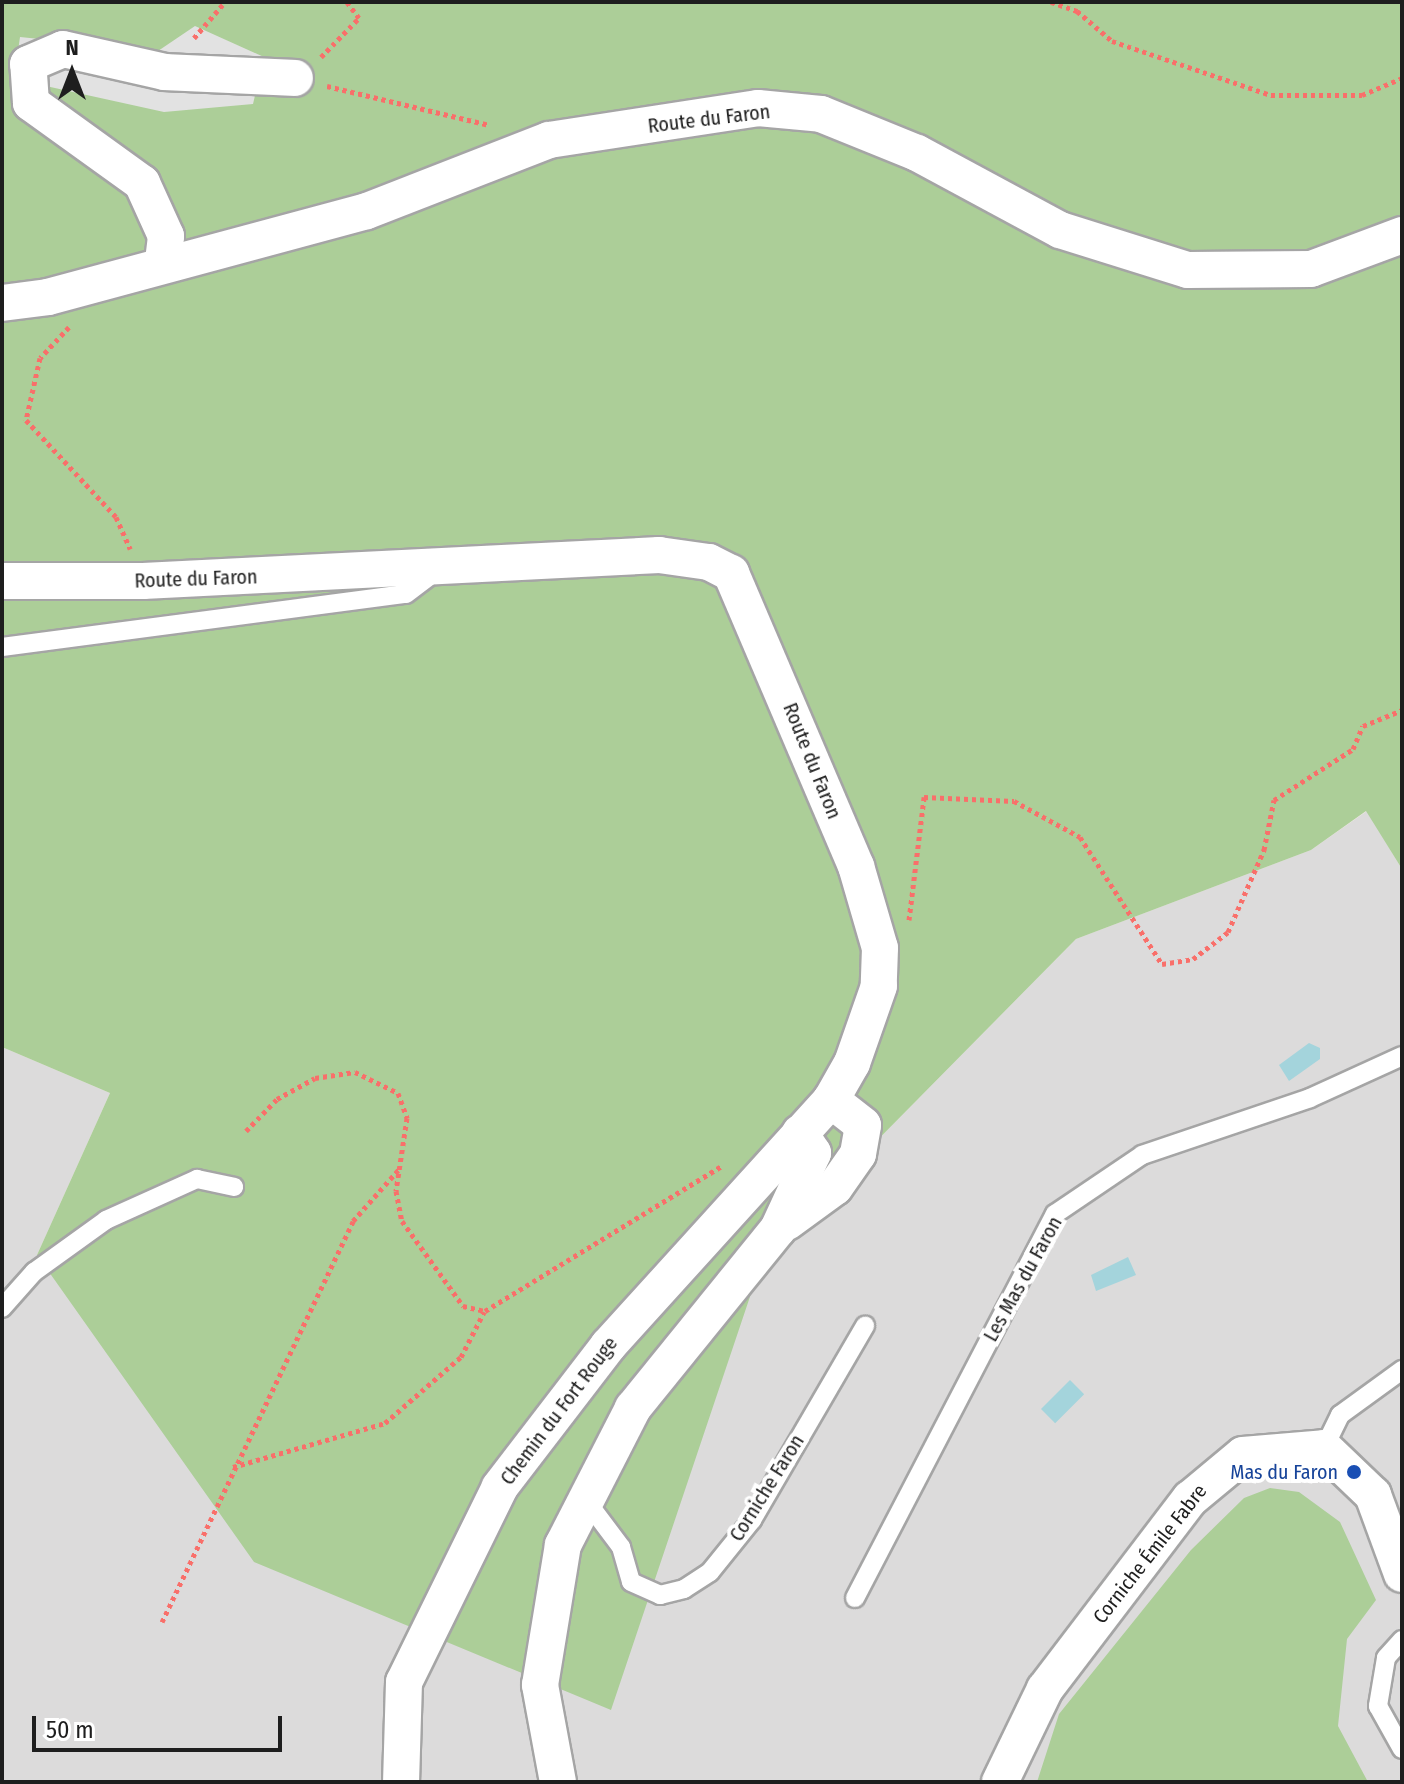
<!DOCTYPE html>
<meta charset="utf-8">
<style>
body{margin:0}
#map{position:relative;width:1404px;height:1784px;overflow:hidden;background:#efeae3;font-family:"Fira Sans Condensed",sans-serif}
div>[style]{position:absolute}
[style*='--x']{left:calc(var(--x)*1px);top:calc(var(--y)*1px);width:calc(var(--w)*1px);rotate:calc(var(--a)*1deg)}
.residential>*{inset:0;background:#dcdbdb}
.forest>*{inset:0;background:#acce98}
.parking>*{inset:0;background:#e2e2e2}
.water>*{inset:0;background:#a4d4dc;transform-origin:0 0}
.path>*{height:5px;margin-top:-2.5px;transform-origin:0;background:repeating-linear-gradient(90deg,#f96f6a 0 4px,transparent 0 8px)}
.roads{filter:drop-shadow(2px 0 #a5a5a5) drop-shadow(-2px 0 #a5a5a5) drop-shadow(0 2px #a5a5a5) drop-shadow(0 -2px #a5a5a5)}
.service>*{height:18px;margin:-9px;padding:0 9px;transform-origin:9px;border-radius:9px;background:#fff}
.minor>*{height:36px;margin:-18px;padding:0 18px;transform-origin:18px;border-radius:18px;background:#fff}
.dots>*{width:22px;height:22px;translate:-50% -50%;box-sizing:border-box;border:4px solid #fff;border-radius:50%}
span{translate:-50% -50%;white-space:nowrap;text-align:center;line-height:1.15;-webkit-text-stroke:8px #fff;paint-order:stroke}
.street-label{font-size:20px;color:#1e1e1e}
.transit-label{font-size:20px;color:#164399}
.right{translate:-100% -50%;text-align:right}
.frame{position:absolute;inset:0;border:4px solid #1e1e1e;pointer-events:none}
.north{position:absolute;left:32px;top:32px;width:80px;height:80px;-webkit-text-stroke:6px #fff;paint-order:stroke;rotate:0deg;font-size:22px;font-weight:700;line-height:32px;text-align:center;color:#1e1e1e}
.north::after{content:'';display:block;margin:auto;width:28px;height:36px;background:#1e1e1e;clip-path:polygon(50% 0,100% 100%,50% 72%,0 100%)}
.scale{position:absolute;left:32px;top:1716px;width:250px;height:36px;box-sizing:border-box;border:4px solid #1e1e1e;border-top:0;padding-left:10px;font-size:24px;line-height:28px;white-space:nowrap;color:#1e1e1e;-webkit-text-stroke:6px #fff;paint-order:stroke}
</style>
<div id="map">
<div class="residential">
<i style="clip-path:polygon(1367px 811px,1402px 869px,1402px 1782px,2px 1782px,2px 1047px,110px 1093px,37px 1255px,764px 1255px,1076px 939px,1311px 850px)"></i>
</div>
<div class="forest">
<i style="clip-path:polygon(2px 2px,1402px 2px,1402px 869px,1366px 811px,1311px 850px,1076px 939px,764px 1255px,611px 1710px,254px 1562px,37px 1255px,110px 1093px,2px 1047px)"></i>
<i style="clip-path:polygon(1270px 1488px,1299px 1492px,1340px 1522px,1376px 1600px,1347px 1639px,1338px 1726px,1368px 1782px,1037px 1782px,1059px 1714px,1191px 1550px,1244px 1498px)"></i>
</div>
<div class="parking">
<i style="clip-path:polygon(195px 26px,264px 57px,253px 104px,164px 112px,14px 79px,20px 37px,158px 51px)"></i>
</div>
<div class="water">
<i style="clip-path:polygon(1309px 1043px,1320px 1048px,1320px 1059px,1289px 1081px,1279px 1065px)"></i>
<i style="clip-path:polygon(1128px 1257px,1136px 1275px,1096px 1291px,1091px 1275px)"></i>
<i style="left:1070px;top:1380px;width:20px;height:41px;rotate:45deg"></i>
</div>
<div class="path">
<i style="--x:1051;--y:2;--w:28;--a:19"></i>
<i style="--x:1077;--y:11;--w:46;--a:40.6"></i>
<i style="--x:1112;--y:41;--w:168;--a:18.8"></i>
<i style="--x:1271;--y:95;--w:91;--a:0"></i>
<i style="--x:1362;--y:95;--w:43;--a:-23"></i>
<i style="--x:194;--y:38;--w:48;--a:-49.3"></i>
<i style="--x:321;--y:57;--w:54;--a:-45.7"></i>
<i style="--x:359;--y:18;--w:20;--a:-127"></i>
<i style="--x:327;--y:86;--w:167;--a:13.5"></i>
<i style="--x:69;--y:327;--w:42;--a:133.1"></i>
<i style="--x:40;--y:358;--w:64;--a:102.7"></i>
<i style="--x:26;--y:420;--w:132;--a:47.1"></i>
<i style="--x:116;--y:517;--w:35;--a:66"></i>
<i style="--x:909;--y:920;--w:124;--a:-83"></i>
<i style="--x:924;--y:797;--w:90;--a:2.5"></i>
<i style="--x:1014;--y:801;--w:75;--a:28.6"></i>
<i style="--x:1080;--y:837;--w:151;--a:57.2"></i>
<i style="--x:1162;--y:964;--w:31;--a:-9"></i>
<i style="--x:1193;--y:959;--w:44;--a:-37.6"></i>
<i style="--x:1228;--y:932;--w:90;--a:-66.3"></i>
<i style="--x:1264;--y:850;--w:51;--a:-78.7"></i>
<i style="--x:1274;--y:800;--w:94;--a:-32.8"></i>
<i style="--x:1353;--y:749;--w:25;--a:-67"></i>
<i style="--x:1363;--y:726;--w:42;--a:-22.3"></i>
<i style="--x:246;--y:1131;--w:45;--a:-45.9"></i>
<i style="--x:277;--y:1099;--w:43;--a:-28.9"></i>
<i style="--x:315;--y:1078;--w:40;--a:-8.5"></i>
<i style="--x:355;--y:1072;--w:48;--a:26"></i>
<i style="--x:398;--y:1093;--w:27;--a:70"></i>
<i style="--x:407;--y:1118;--w:74;--a:98.6"></i>
<i style="--x:396;--y:1191;--w:31;--a:79"></i>
<i style="--x:402;--y:1221;--w:105;--a:54.3"></i>
<i style="--x:463;--y:1306;--w:23;--a:13"></i>
<i style="--x:485;--y:1311;--w:278;--a:-31.5"></i>
<i style="--x:233;--y:1467;--w:158;--a:-16.1"></i>
<i style="--x:385;--y:1423;--w:101;--a:-41"></i>
<i style="--x:461;--y:1357;--w:51;--a:-62.9"></i>
<i style="--x:162;--y:1622;--w:444;--a:-64.5"></i>
<i style="--x:353;--y:1221;--w:71;--a:-48.4"></i>
</div>
<div class="roads">
<div class="service">
<i style="--x:2;--y:647;--w:407;--a:-7.5"></i>
<i style="--x:406;--y:594;--w:38;--a:-37"></i>
<i style="--x:2;--y:1308;--w:48;--a:-48.4"></i>
<i style="--x:34;--y:1272;--w:89;--a:-35.8"></i>
<i style="--x:106;--y:1220;--w:100;--a:-24.3"></i>
<i style="--x:197;--y:1179;--w:38;--a:12"></i>
<i style="--x:1324;--y:1448;--w:37;--a:-64"></i>
<i style="--x:1340;--y:1415;--w:77;--a:-36"></i>
<i style="--x:585;--y:1499;--w:60;--a:53.1"></i>
<i style="--x:621;--y:1547;--w:36;--a:74"></i>
<i style="--x:631;--y:1582;--w:32;--a:24"></i>
<i style="--x:660;--y:1595;--w:25;--a:-14"></i>
<i style="--x:684;--y:1589;--w:31;--a:-33"></i>
<i style="--x:710;--y:1572;--w:67;--a:-51.1"></i>
<i style="--x:752;--y:1520;--w:225;--a:-59.8"></i>
<i style="--x:855;--y:1598;--w:433;--a:-62.5"></i>
<i style="--x:1055;--y:1214;--w:105;--a:-34.1"></i>
<i style="--x:1142;--y:1155;--w:177;--a:-18.7"></i>
<i style="--x:1310;--y:1098;--w:101;--a:-24.5"></i>
<i style="--x:1402;--y:1640;--w:24;--a:132"></i>
<i style="--x:1386;--y:1658;--w:49;--a:99.5"></i>
<i style="--x:1378;--y:1706;--w:49;--a:60.8"></i>
</div>
<div class="minor">
<i style="--x:163;--y:261;--w:25;--a:-83"></i>
<i style="--x:166;--y:236;--w:58;--a:-114.4"></i>
<i style="--x:142;--y:183;--w:137;--a:-144.2"></i>
<i style="--x:31;--y:103;--w:39;--a:-94"></i>
<i style="--x:28;--y:64;--w:38;--a:-23"></i>
<i style="--x:63;--y:49;--w:105;--a:12.7"></i>
<i style="--x:165;--y:72;--w:130;--a:2.6"></i>
<i style="--x:2;--y:303;--w:46;--a:-7.4"></i>
<i style="--x:48;--y:297;--w:330;--a:-15.1"></i>
<i style="--x:367;--y:211;--w:195;--a:-21.3"></i>
<i style="--x:549;--y:140;--w:211;--a:-8.7"></i>
<i style="--x:758;--y:108;--w:63;--a:5.4"></i>
<i style="--x:821;--y:114;--w:104;--a:22.1"></i>
<i style="--x:917;--y:153;--w:162;--a:28.3"></i>
<i style="--x:1060;--y:230;--w:134;--a:17.4"></i>
<i style="--x:1188;--y:270;--w:123;--a:-0.5"></i>
<i style="--x:1311;--y:269;--w:97;--a:-20.5"></i>
<i style="--x:2;--y:581;--w:141;--a:0"></i>
<i style="--x:143;--y:581;--w:517;--a:-2.88"></i>
<i style="--x:659;--y:555;--w:50;--a:8"></i>
<i style="--x:709;--y:562;--w:25;--a:27"></i>
<i style="--x:731;--y:573;--w:319;--a:66.9"></i>
<i style="--x:856;--y:866;--w:85;--a:73.7"></i>
<i style="--x:880;--y:948;--w:38;--a:92"></i>
<i style="--x:879;--y:986;--w:82;--a:109.3"></i>
<i style="--x:852;--y:1063;--w:43;--a:119.6"></i>
<i style="--x:831;--y:1100;--w:332;--a:132.2"></i>
<i style="--x:608;--y:1346;--w:178;--a:127.5"></i>
<i style="--x:500;--y:1487;--w:217;--a:116.2"></i>
<i style="--x:404;--y:1682;--w:100;--a:91.7"></i>
<i style="--x:787;--y:1222;--w:59;--a:-36.1"></i>
<i style="--x:835;--y:1187;--w:40;--a:-55.1"></i>
<i style="--x:858;--y:1154;--w:29;--a:-80"></i>
<i style="--x:863;--y:1125;--w:41;--a:-142"></i>
<i style="--x:558;--y:1782;--w:99;--a:-100.5"></i>
<i style="--x:540;--y:1685;--w:142;--a:-80.7"></i>
<i style="--x:563;--y:1545;--w:154;--a:-62.9"></i>
<i style="--x:633;--y:1408;--w:230;--a:-51"></i>
<i style="--x:778;--y:1229;--w:84;--a:-65.3"></i>
<i style="--x:813;--y:1153;--w:24;--a:-123"></i>
<i style="--x:1000;--y:1782;--w:103;--a:-64.2"></i>
<i style="--x:1045;--y:1689;--w:239;--a:-52.7"></i>
<i style="--x:1190;--y:1499;--w:69;--a:-39.7"></i>
<i style="--x:1243;--y:1455;--w:81;--a:-4.9"></i>
<i style="--x:1324;--y:1448;--w:68;--a:43.8"></i>
<i style="--x:1373;--y:1495;--w:84;--a:69.8"></i>
</div>
</div>
<div class="dots">
<i style="left:1354px;top:1472px;background:#1a4fb4"></i>
</div>
<div class="street-label">
<span style="left:709px;top:119px;rotate:-7deg">Route du Faron</span>
<span style="left:196px;top:579px;rotate:-2deg">Route du Faron</span>
<span style="left:812px;top:761px;rotate:68deg">Route du Faron</span>
<span style="left:1023px;top:1279px;rotate:-61deg">Les Mas du Faron</span>
<span style="left:559px;top:1411px;rotate:-53deg">Chemin du Fort Rouge</span>
<span style="left:767px;top:1488px;rotate:-58deg">Corniche Faron</span>
<span style="left:1150px;top:1554px;rotate:-52deg">Corniche Émile Fabre</span>
</div>
<div class="transit-label">
<span class="right" style="left:1338px;top:1472px">Mas du Faron</span>
</div>
<div class="frame"></div>
<div class="north">N</div>
<div class="scale">50 m</div>
</div>
